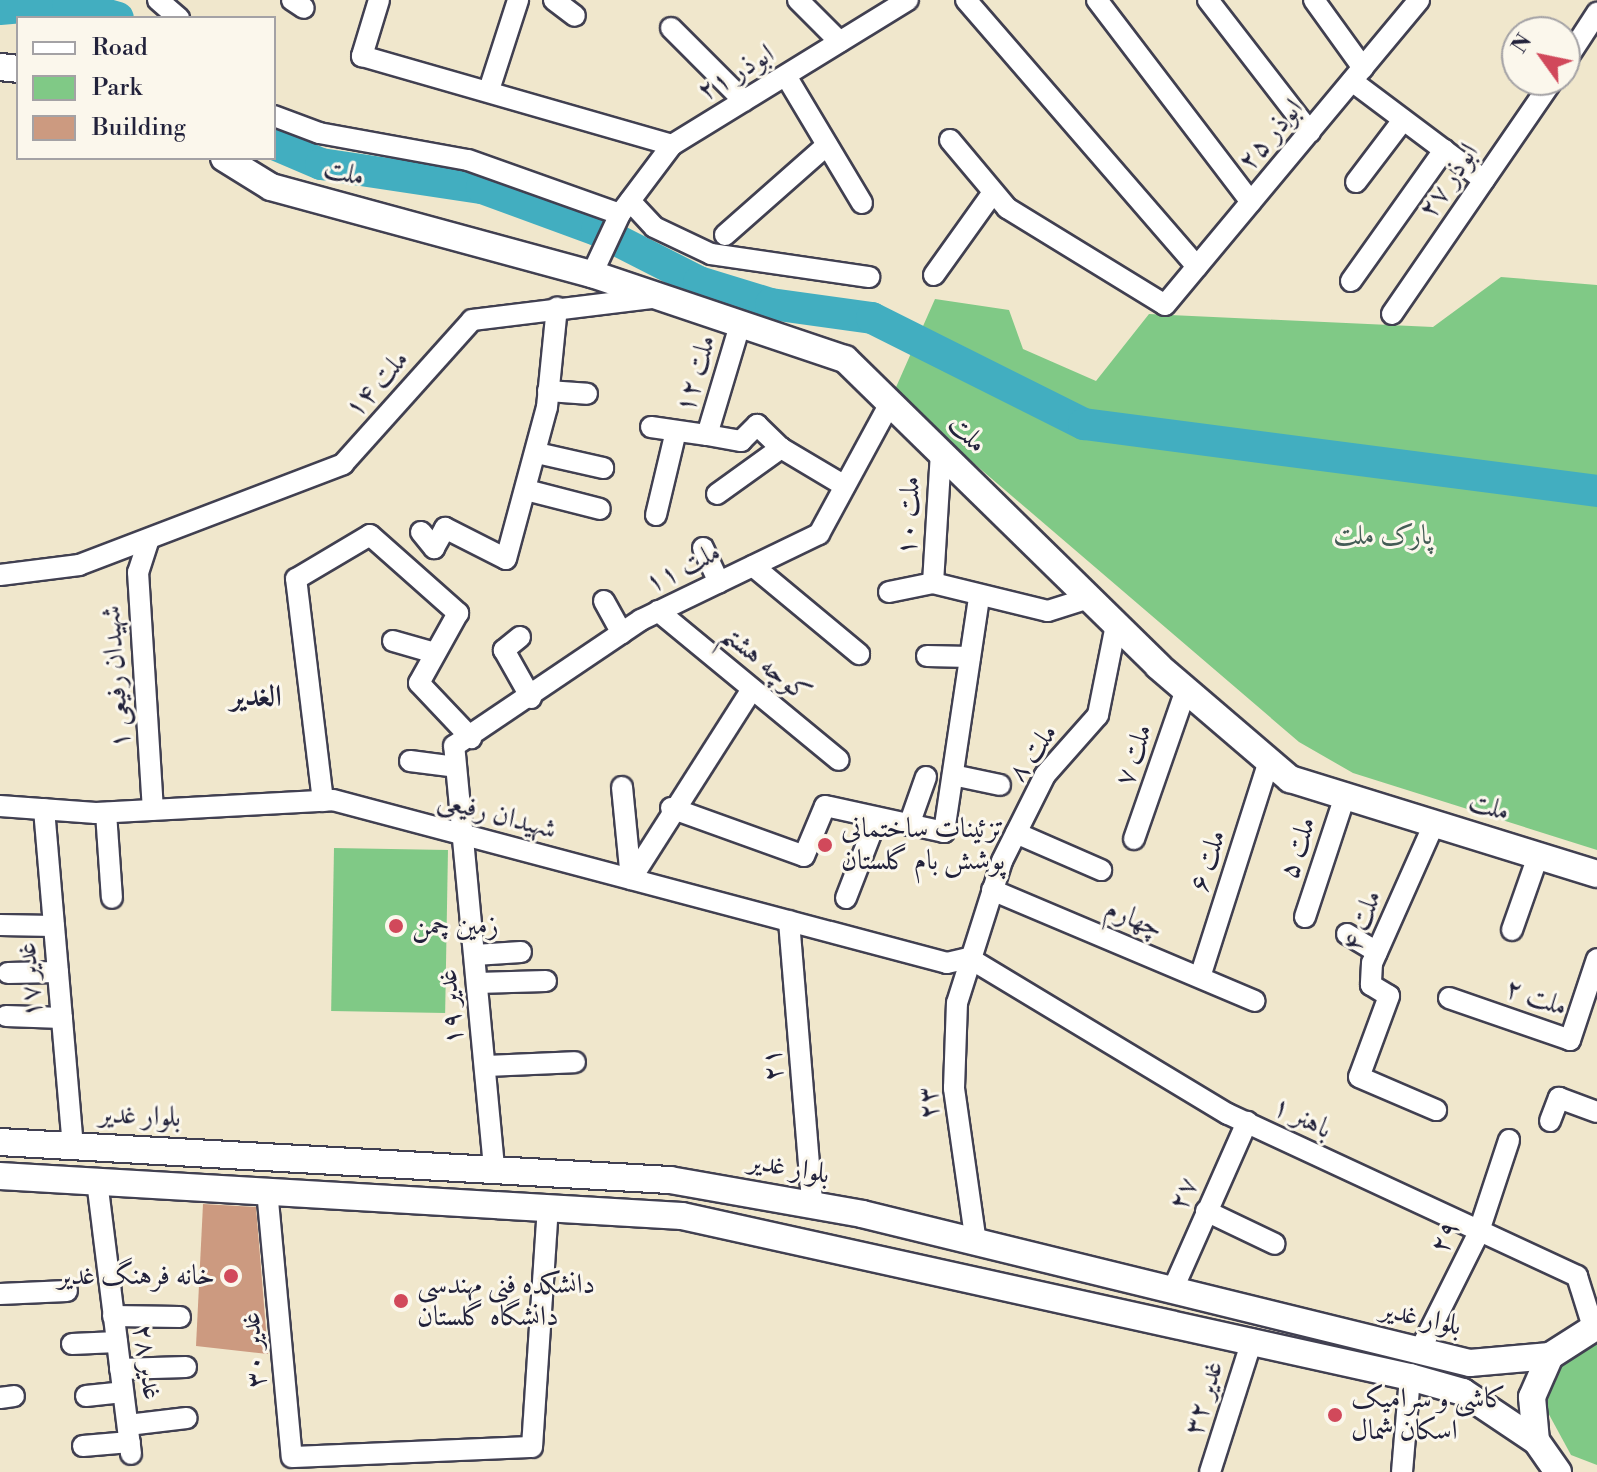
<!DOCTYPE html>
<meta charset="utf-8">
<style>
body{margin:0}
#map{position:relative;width:1597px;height:1472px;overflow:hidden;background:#f0e7cc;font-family:"Libre Bodoni",Amiri,serif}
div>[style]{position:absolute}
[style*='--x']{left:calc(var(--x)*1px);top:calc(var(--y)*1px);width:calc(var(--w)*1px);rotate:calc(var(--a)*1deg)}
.green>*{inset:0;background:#80c986;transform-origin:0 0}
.river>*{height:32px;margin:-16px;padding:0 16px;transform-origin:16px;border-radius:16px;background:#42aec0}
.building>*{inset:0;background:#cc9a80}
.roads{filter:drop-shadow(2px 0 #414051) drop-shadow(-2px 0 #414051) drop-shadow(0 2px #414051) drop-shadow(0 -2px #414051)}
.minor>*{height:20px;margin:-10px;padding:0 10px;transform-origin:10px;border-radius:10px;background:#fff}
.major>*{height:26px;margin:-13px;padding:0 13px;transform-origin:13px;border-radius:13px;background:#fff}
.dots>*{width:22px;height:22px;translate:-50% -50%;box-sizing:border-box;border:4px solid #fbf7ec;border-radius:50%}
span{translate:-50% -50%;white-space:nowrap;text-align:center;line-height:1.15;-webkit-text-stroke:6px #fbf7ec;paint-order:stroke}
.street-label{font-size:28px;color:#22223b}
.park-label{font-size:28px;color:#435c55}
.poi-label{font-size:28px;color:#22223b}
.left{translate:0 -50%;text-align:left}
.right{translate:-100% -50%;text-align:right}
.neighbourhood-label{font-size:30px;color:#22223b;font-weight:700}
.legend{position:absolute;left:16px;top:16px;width:260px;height:144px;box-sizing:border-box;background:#fbf7ec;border:2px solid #a4a2a5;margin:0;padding:10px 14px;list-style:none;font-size:24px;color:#22223b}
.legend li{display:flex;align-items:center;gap:16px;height:40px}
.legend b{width:40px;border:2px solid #a4a2a5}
.north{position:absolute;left:1501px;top:16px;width:80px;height:80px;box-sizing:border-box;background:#fbf7ec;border:2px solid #a4a2a5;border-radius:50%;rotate:303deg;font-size:22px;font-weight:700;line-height:32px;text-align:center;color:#22223b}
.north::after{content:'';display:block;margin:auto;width:28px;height:36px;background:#d1495b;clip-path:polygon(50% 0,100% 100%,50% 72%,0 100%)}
</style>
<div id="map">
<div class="green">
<i style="clip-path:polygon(1501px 277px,1597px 285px,1597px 850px,1353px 773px,1299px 742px,893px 394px,935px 299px,1009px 310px,1023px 349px,1096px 381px,1149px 314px,1433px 327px)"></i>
<i style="left:334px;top:848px;width:114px;height:163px;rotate:1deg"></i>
<i style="clip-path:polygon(1597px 1328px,1597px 1465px,1571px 1455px,1546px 1409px,1553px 1367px)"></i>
</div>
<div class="river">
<i style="--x:0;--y:9;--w:68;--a:-5"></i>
<i style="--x:68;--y:3;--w:52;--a:16.7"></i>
<i style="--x:274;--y:144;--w:51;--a:23.1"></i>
<i style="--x:321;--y:164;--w:163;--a:8.5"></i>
<i style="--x:482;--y:188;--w:122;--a:20.1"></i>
<i style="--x:597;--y:230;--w:114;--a:27"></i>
<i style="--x:699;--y:282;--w:75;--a:17"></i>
<i style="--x:771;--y:304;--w:102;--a:7.9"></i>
<i style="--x:872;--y:318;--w:237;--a:26.6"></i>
<i style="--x:1084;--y:424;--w:517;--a:7.44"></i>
</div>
<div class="building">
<i style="clip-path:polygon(203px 1204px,256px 1207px,268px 1354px,196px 1346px)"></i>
</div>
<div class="roads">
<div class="minor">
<i style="--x:158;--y:0;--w:28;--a:41"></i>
<i style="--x:292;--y:0;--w:14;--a:34"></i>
<i style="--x:379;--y:0;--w:59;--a:106.9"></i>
<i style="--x:362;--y:56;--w:323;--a:16"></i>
<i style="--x:554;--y:0;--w:26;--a:37"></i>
<i style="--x:798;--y:0;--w:59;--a:45"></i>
<i style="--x:966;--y:0;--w:353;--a:49.1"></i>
<i style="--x:1097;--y:0;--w:254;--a:52.7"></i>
<i style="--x:1208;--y:0;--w:167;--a:52.3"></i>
<i style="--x:1314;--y:0;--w:84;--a:54.2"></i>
<i style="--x:671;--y:28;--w:103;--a:45"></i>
<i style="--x:1565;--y:62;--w:59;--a:-56.9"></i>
<i style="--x:786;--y:76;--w:148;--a:59.1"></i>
<i style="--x:1352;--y:81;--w:165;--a:36.9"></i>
<i style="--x:489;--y:90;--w:95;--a:-72.1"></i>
<i style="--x:274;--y:116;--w:48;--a:20.7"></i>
<i style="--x:319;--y:133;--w:151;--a:10.3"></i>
<i style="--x:468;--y:160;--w:161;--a:19.6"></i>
<i style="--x:950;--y:140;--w:89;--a:50"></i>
<i style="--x:1007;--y:208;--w:185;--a:31.5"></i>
<i style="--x:1165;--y:305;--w:397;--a:-50.2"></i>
<i style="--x:1356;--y:182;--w:78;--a:-52.8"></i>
<i style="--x:630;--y:201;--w:35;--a:47"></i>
<i style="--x:654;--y:227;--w:63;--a:25.3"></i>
<i style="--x:711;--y:254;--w:160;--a:8.3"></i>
<i style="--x:725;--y:235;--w:136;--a:-41.4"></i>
<i style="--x:592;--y:274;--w:66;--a:-65"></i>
<i style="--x:620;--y:214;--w:86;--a:-53"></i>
<i style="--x:672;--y:145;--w:277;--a:-31.6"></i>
<i style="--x:934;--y:275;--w:100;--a:-54.4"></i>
<i style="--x:1351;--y:281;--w:161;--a:-54.6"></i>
<i style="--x:1392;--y:314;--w:284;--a:-55.5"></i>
<i style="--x:548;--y:391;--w:39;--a:4"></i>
<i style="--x:651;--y:427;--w:57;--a:8.1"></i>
<i style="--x:707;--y:435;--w:118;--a:-73.3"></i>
<i style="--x:707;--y:435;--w:35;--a:10"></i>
<i style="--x:741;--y:441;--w:23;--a:-45"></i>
<i style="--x:757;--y:425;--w:33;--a:44"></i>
<i style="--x:781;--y:448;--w:74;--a:30.7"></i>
<i style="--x:537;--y:453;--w:68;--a:12.8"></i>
<i style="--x:530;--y:491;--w:72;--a:14.4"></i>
<i style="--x:717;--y:494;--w:79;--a:-35.7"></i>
<i style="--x:656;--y:515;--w:86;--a:-76.6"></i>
<i style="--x:421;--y:532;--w:21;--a:51"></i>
<i style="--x:434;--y:548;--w:23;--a:-61"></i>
<i style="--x:445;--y:528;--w:68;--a:26.9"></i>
<i style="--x:506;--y:559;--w:157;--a:-74.9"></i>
<i style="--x:547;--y:407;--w:100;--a:-84.3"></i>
<i style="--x:148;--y:542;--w:32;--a:108"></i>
<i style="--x:138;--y:572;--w:238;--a:86.4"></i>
<i style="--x:703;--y:548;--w:38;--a:65"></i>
<i style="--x:753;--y:566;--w:138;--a:39.7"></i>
<i style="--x:0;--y:575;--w:80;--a:-7.2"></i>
<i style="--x:79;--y:565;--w:283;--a:-20.9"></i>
<i style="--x:343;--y:464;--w:193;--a:-48.1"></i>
<i style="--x:472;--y:320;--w:181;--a:-7"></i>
<i style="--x:933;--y:583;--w:131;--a:-86.5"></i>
<i style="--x:889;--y:592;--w:45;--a:-11.6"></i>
<i style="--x:933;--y:583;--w:118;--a:13.7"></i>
<i style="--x:1048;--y:611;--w:43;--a:-17.6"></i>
<i style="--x:604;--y:601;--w:37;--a:61"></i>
<i style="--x:658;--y:611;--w:234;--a:39.5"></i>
<i style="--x:520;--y:637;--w:21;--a:141"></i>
<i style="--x:504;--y:650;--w:55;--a:60.6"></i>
<i style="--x:393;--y:641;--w:44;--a:15.9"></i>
<i style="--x:927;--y:656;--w:43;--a:1.3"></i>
<i style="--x:410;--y:761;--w:46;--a:7.4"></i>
<i style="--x:953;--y:775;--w:48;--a:12"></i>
<i style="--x:622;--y:787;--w:92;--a:84.4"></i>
<i style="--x:323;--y:801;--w:224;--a:-96.9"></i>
<i style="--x:296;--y:579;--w:86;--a:-30.7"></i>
<i style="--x:370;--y:535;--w:118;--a:41.6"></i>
<i style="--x:458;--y:613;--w:80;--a:119.1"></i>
<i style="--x:419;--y:683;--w:76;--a:46.6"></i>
<i style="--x:0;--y:806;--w:96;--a:4.2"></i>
<i style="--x:96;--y:813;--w:237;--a:-3.1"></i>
<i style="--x:333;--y:800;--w:635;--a:14.87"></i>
<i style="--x:947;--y:963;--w:23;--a:-13"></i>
<i style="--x:671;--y:808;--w:141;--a:19.8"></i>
<i style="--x:804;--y:856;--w:54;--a:-67.2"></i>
<i style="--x:825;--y:806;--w:122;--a:12.3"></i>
<i style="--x:944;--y:832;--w:237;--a:-81.5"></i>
<i style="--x:44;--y:809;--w:337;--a:85.1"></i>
<i style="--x:106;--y:813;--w:85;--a:86"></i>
<i style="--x:1434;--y:824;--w:152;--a:114"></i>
<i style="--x:1372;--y:963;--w:22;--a:93"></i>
<i style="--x:1371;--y:985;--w:21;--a:31"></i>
<i style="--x:1389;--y:996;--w:86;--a:110.3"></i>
<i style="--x:1359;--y:1077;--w:84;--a:23.2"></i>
<i style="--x:909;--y:825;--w:51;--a:-70.5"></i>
<i style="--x:1016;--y:833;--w:93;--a:23.5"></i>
<i style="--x:1134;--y:839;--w:158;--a:-70.8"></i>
<i style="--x:631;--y:879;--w:225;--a:-57.5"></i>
<i style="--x:992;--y:890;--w:285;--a:22.9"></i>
<i style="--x:846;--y:898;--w:86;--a:-68.8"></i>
<i style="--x:1305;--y:917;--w:127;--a:-71.7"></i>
<i style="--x:789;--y:921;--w:283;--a:85.3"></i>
<i style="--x:0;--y:925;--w:54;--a:1.1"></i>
<i style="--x:1512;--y:930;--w:78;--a:-70.6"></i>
<i style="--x:1347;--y:934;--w:35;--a:31"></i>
<i style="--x:475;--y:955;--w:46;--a:-3.7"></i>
<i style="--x:969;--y:958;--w:302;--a:31.1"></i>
<i style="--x:1228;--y:1114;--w:385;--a:24.9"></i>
<i style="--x:1577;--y:1276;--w:53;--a:72.6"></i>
<i style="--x:8;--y:973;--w:50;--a:-1.1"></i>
<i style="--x:1200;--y:977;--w:227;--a:-72.3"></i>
<i style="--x:477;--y:983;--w:69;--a:-1.7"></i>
<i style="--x:1449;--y:998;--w:128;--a:19.1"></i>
<i style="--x:1570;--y:1040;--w:85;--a:-71.6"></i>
<i style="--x:6;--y:1016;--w:56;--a:2"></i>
<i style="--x:485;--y:1066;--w:90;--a:-2.5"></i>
<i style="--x:1550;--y:1121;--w:25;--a:-69"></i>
<i style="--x:1559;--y:1098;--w:40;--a:20.2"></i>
<i style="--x:494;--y:1167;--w:423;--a:-95.4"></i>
<i style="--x:454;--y:746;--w:225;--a:-34"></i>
<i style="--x:641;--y:620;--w:198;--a:-25.8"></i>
<i style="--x:819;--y:534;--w:149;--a:-61.5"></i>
<i style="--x:97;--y:1181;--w:275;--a:82.9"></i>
<i style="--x:267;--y:1190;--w:268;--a:84.7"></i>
<i style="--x:292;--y:1457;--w:240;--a:-2.4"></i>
<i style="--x:532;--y:1447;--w:240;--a:-86.2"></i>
<i style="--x:1206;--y:1211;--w:76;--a:25.6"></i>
<i style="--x:976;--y:1243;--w:157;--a:-98.1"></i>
<i style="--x:954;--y:1088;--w:85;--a:-88"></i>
<i style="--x:957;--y:1003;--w:149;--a:-72.4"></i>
<i style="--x:1002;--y:861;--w:96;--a:-63.4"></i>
<i style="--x:1045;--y:775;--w:80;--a:-48.5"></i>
<i style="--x:1098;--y:715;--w:92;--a:-78.7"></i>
<i style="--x:1173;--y:1289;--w:183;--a:-66.1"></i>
<i style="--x:0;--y:1294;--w:67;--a:-2.6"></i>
<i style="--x:113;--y:1316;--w:67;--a:0.9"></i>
<i style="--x:72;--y:1344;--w:45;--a:-2.5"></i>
<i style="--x:1419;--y:1352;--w:132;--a:-63.4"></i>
<i style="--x:1478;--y:1234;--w:99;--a:-71.7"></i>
<i style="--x:120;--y:1369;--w:66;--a:-1.7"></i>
<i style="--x:86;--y:1396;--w:37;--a:-6"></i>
<i style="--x:0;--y:1398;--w:14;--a:-8"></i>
<i style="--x:128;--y:1425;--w:59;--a:-6.8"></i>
<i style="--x:83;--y:1446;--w:47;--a:-4.9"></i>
<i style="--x:1210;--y:1472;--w:139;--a:-72.3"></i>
<i style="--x:1402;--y:1472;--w:95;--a:-85.2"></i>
</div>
<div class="major">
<i style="--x:0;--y:67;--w:18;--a:6"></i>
<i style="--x:224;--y:158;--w:55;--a:31.7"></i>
<i style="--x:271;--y:187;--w:333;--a:15.2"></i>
<i style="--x:592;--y:274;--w:267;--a:18.6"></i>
<i style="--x:845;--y:359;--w:438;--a:44.4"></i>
<i style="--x:1158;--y:666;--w:174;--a:40.6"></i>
<i style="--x:1290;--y:779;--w:321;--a:17.2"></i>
<i style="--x:0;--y:1142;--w:671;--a:3.25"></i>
<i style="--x:670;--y:1180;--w:195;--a:10"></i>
<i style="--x:862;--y:1214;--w:626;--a:13.77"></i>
<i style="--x:1470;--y:1363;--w:80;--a:-5"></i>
<i style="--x:0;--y:1176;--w:683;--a:3.36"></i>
<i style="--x:682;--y:1216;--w:746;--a:12.47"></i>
<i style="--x:1410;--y:1377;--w:55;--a:15.8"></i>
<i style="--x:1463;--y:1392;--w:88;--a:33.9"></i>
<i style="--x:1558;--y:1472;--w:38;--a:-125"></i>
<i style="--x:1536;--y:1441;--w:44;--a:-95.2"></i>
<i style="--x:1532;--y:1397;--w:45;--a:-66.3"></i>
<i style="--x:1550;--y:1356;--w:56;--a:-32.6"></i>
</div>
</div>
<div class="dots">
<i style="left:825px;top:845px;background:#d1495b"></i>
<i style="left:396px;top:926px;background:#d1495b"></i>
<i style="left:231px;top:1276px;background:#d1495b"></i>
<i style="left:401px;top:1301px;background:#d1495b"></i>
<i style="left:1335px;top:1415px;background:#d1495b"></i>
</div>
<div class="street-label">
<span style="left:736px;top:73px;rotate:-31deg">۲۱ ابوذر</span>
<span style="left:1271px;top:135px;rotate:-50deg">ابوذر ۲۵</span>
<span style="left:344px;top:173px;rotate:14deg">ملت</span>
<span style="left:1449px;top:181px;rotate:-56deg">ابوذر ۲۷</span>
<span style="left:696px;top:374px;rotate:-73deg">۱۲ ملت</span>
<span style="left:377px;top:384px;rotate:-48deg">۱۴ ملت</span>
<span style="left:967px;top:434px;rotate:44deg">ملت</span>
<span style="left:909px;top:516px;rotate:-87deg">ملت ۱۰</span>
<span style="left:683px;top:568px;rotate:-26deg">۱۱ ملت</span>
<span style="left:766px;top:664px;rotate:39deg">کوچه هشتم</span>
<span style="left:116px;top:677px;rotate:-94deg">۱ شهیدان رفیعی</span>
<span style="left:1033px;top:753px;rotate:-54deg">۸ ملت</span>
<span style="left:1134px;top:755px;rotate:-71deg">۷ ملت</span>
<span style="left:1489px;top:807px;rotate:17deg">ملت</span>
<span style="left:497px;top:815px;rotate:15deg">شهیدان رفیعی</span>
<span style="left:1298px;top:848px;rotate:-72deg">۵ ملت</span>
<span style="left:1208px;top:861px;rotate:-72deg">۶ ملت</span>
<span style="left:1134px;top:919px;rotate:23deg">چهارم</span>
<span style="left:1362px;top:921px;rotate:-68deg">۴ ملت</span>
<span style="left:30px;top:980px;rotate:-95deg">۱۷ غدیر</span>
<span style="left:1536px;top:998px;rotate:19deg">۲ ملت</span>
<span style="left:451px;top:1007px;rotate:-95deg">۱۹ غدیر</span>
<span style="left:773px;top:1065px;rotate:-95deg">۲۱</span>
<span style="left:929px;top:1103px;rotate:-95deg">۲۳</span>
<span style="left:140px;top:1116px;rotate:3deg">بلوار غدیر</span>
<span style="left:1302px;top:1118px;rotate:26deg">باهنر ۱</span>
<span style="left:789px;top:1168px;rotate:10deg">بلوار غدیر</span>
<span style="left:1184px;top:1194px;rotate:-66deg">۲۷</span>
<span style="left:1445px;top:1237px;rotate:-65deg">۲۹</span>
<span style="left:1421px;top:1318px;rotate:13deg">بلوار غدیر</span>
<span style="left:254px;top:1350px;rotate:-95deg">غدیر ۳۰</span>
<span style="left:147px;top:1362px;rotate:82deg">۲۸ غدیر</span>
<span style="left:1204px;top:1398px;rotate:-73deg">۳۲ غدیر</span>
</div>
<div class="park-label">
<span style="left:1383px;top:536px">پارک ملت</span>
</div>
<div class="poi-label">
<span class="left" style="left:841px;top:845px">تزئینات ساختمانی<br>پوشش بام گلستان</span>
<span class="left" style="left:412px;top:926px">زمین چمن</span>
<span class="right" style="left:215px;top:1276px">خانه فرهنگ غدیر</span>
<span class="left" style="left:417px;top:1301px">دانشکده فنی مهندسی<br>دانشگاه گلستان</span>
<span class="left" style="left:1351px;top:1415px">کاشی و سرامیک<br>اسکان شمال</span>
</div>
<div class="neighbourhood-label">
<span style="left:256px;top:697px">الغدیر</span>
</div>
<ul class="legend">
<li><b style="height:10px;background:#fff"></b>Road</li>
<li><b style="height:22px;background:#80c986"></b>Park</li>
<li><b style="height:22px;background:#cc9a80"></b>Building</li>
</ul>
<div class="north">N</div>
</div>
